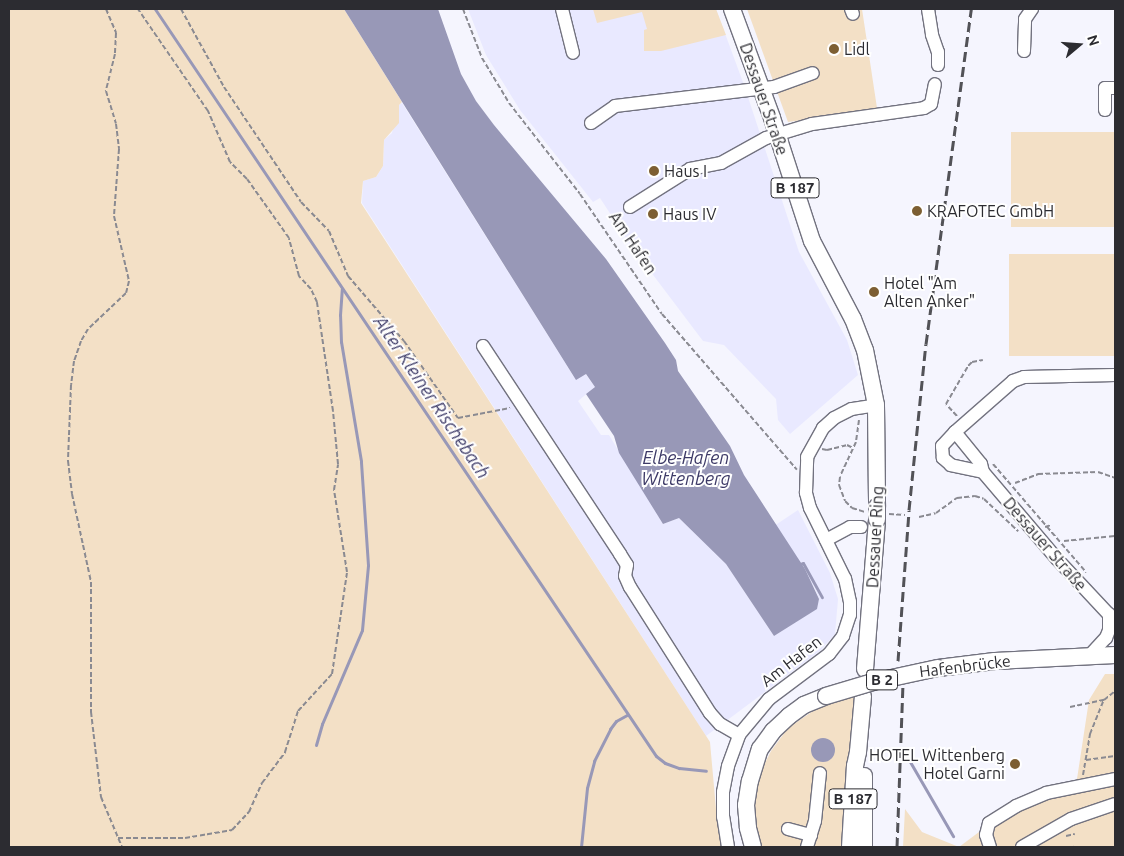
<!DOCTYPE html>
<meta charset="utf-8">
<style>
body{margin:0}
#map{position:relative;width:1124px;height:856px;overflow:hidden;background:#f5f5fe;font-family:Ubuntu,sans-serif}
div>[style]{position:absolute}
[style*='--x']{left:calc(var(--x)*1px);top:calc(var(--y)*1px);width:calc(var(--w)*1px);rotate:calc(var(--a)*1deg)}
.built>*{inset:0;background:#e9e9ff}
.green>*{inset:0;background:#f3e0c6;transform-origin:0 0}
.water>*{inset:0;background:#9898b7}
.round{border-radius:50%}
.stream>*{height:3px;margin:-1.5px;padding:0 1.5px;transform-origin:1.5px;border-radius:1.5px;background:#9898b7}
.path>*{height:2px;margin-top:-1px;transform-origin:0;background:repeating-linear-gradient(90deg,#8a8a91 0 5px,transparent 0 7.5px)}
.roads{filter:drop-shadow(1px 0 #72727f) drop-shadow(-1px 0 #72727f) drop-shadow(0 1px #72727f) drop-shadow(0 -1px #72727f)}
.minor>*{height:12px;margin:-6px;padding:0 6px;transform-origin:6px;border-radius:6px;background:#fff}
.major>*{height:16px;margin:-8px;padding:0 8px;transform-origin:8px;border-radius:8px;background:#fff}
.rail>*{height:3px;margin-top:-1.5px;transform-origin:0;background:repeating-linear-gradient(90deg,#525257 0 10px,transparent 0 15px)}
.bridges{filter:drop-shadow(1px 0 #72727f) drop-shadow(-1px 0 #72727f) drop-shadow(0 1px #72727f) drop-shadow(0 -1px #72727f)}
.major-bridge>*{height:16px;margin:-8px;padding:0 8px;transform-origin:8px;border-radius:8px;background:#fff}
.dots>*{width:14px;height:14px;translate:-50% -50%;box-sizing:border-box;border:2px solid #fff;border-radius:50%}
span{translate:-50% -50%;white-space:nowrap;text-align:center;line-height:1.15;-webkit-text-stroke:4px #fff;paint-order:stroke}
.shield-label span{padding:1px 4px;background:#fff;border:1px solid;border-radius:4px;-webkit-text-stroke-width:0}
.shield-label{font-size:15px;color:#2c2c31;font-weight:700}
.poi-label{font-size:16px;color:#2c2c31}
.left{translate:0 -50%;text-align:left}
.right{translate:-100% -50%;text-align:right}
.street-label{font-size:16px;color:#2c2c31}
.water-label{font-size:18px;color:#3d3a67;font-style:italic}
.frame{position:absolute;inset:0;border:10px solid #2c2c31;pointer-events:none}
.north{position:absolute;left:1054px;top:20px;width:50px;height:50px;-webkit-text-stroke:4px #fff;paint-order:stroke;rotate:72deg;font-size:14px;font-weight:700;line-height:20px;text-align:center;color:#2c2c31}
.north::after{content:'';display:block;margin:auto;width:18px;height:22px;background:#2c2c31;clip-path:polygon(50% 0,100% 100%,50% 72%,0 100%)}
</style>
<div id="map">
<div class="built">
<i style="clip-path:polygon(468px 9px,716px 9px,744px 85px,799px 252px,847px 340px,858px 375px,790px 434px,778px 420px,776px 399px,724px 345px,703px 341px,632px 247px,600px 198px,593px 202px,520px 110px,486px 55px)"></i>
<i style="clip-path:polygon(402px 103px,574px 377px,584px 372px,595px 387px,578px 401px,601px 435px,609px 435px,663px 524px,679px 518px,726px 564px,774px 636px,816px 609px,819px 599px,815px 589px,774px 526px,798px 510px,830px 573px,838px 599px,835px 634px,821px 650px,706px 736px,362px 203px,363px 181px,376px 177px,383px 166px,384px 140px,392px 133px,399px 105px)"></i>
</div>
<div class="green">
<i style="clip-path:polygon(9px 9px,344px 9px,402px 102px,399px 105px,399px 123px,384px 140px,383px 166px,376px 177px,363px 181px,361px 203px,710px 742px,716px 809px,727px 847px,9px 847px)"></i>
<i style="clip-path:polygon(593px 9px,716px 9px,726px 35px,661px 51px,644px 51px,644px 30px,647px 29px,642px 12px,597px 23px)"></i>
<i style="clip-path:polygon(747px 9px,862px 9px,877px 108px,886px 107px,886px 109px,788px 122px)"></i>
<i style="left:1115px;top:132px;width:95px;height:104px;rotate:90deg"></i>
<i style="left:1115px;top:254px;width:102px;height:106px;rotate:90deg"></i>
<i style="clip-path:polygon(1105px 674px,1115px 674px,1115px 847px,903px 847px,905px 809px,922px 832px,959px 847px,987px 826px,1077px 779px,1089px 700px)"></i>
<i style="clip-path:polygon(855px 691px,845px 847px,761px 847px,755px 830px,752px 805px,760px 773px,771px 751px,788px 728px,813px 711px)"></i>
</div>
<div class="water">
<i style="clip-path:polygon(344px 9px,438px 9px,461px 74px,476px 101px,494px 125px,606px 259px,665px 343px,676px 360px,678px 371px,730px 446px,744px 475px,805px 569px,819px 599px,817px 609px,774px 636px,726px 564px,679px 518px,663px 524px,619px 453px,614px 436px,586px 394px,595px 387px,586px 374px,576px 380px)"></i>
<i class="round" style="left:811px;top:738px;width:24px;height:24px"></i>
</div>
<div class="stream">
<i style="--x:155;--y:9;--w:899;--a:56.15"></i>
<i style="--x:656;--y:756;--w:11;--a:38"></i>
<i style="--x:665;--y:763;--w:15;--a:20"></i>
<i style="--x:679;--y:768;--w:27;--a:6"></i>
<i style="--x:800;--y:564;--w:3;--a:-18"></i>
<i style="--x:803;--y:563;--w:39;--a:61"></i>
<i style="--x:316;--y:745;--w:22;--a:-74"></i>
<i style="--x:322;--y:724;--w:102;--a:-66.9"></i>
<i style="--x:362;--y:630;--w:65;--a:-84.7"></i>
<i style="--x:368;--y:565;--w:104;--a:-93.9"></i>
<i style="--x:361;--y:461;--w:121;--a:-99.5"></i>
<i style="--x:341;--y:342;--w:27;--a:-92"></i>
<i style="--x:340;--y:315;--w:26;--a:-86"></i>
<i style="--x:909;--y:760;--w:88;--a:59.9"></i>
<i style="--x:581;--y:847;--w:59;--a:-84.2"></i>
<i style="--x:587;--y:788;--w:28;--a:-75"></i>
<i style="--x:594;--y:761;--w:36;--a:-63"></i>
<i style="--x:610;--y:729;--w:10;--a:-53"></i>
<i style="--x:616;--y:721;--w:13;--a:-29"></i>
</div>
<div class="path">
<i style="--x:106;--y:9;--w:26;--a:67"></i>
<i style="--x:116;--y:33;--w:21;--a:93"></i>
<i style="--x:115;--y:54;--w:38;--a:104"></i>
<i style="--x:106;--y:91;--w:34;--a:73"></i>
<i style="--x:116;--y:124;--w:25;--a:83"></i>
<i style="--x:119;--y:149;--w:67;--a:94.3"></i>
<i style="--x:114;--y:216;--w:67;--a:77"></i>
<i style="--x:129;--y:281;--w:12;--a:104"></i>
<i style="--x:126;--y:293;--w:52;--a:136.5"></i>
<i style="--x:88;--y:329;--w:14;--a:120"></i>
<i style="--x:81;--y:341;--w:21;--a:109"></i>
<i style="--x:74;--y:361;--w:24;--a:97"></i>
<i style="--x:71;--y:385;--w:76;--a:92.3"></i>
<i style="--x:68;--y:461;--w:33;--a:83"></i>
<i style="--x:72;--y:494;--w:90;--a:77.8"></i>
<i style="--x:91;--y:582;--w:130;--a:90"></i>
<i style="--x:91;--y:712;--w:86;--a:83.3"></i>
<i style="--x:101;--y:797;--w:54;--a:67.2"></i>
<i style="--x:181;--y:9;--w:89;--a:61.1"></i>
<i style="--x:224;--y:87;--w:138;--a:56.2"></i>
<i style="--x:301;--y:202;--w:40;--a:46"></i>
<i style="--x:329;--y:231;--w:49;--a:67.1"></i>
<i style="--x:348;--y:276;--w:86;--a:49.3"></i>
<i style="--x:404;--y:341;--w:94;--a:55"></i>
<i style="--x:458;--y:418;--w:53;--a:-10.9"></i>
<i style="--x:463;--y:9;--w:53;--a:68.8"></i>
<i style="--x:482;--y:58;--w:52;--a:59"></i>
<i style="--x:509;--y:103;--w:115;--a:52"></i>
<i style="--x:580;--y:194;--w:145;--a:55.7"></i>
<i style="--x:662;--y:314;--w:206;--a:49.1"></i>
<i style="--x:957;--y:416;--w:16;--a:-133"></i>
<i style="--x:946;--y:404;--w:44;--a:-59.9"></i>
<i style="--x:968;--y:366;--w:6;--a:-45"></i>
<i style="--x:972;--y:362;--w:11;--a:-10"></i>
<i style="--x:859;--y:420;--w:22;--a:98"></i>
<i style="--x:856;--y:442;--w:38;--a:115"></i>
<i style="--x:840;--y:477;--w:8;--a:97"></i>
<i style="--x:839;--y:485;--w:17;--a:69"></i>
<i style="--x:845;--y:501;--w:10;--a:45"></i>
<i style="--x:852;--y:508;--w:14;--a:17"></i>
<i style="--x:822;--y:449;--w:5;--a:11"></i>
<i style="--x:827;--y:450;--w:21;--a:-14"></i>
<i style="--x:847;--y:445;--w:7;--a:27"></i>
<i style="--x:993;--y:464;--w:143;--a:49.3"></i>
<i style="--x:1015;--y:483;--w:25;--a:-21"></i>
<i style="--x:1038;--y:474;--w:60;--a:-1.9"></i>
<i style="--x:1098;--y:472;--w:18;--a:19"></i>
<i style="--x:889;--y:514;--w:16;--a:4"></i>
<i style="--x:919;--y:517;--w:17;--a:-13"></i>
<i style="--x:936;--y:513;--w:26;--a:-36"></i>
<i style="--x:957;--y:498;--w:18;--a:-6"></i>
<i style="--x:975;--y:496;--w:9;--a:18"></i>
<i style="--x:984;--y:499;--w:47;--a:43.3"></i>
<i style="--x:1045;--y:527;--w:6;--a:-18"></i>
<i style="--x:1064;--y:541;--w:51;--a:-5.6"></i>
<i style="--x:1070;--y:707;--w:35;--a:-12"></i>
<i style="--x:1086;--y:760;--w:29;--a:-8"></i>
<i style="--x:1083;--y:775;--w:42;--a:-80.3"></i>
<i style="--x:1090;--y:734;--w:37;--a:-68"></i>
<i style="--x:1104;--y:700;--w:14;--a:-39"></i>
<i style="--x:1066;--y:836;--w:9;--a:-13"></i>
<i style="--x:118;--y:838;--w:67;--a:0"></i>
<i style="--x:185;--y:838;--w:48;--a:-9.7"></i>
<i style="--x:232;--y:830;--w:25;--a:-47"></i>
<i style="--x:249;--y:812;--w:32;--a:-66"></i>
<i style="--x:262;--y:783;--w:39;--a:-53"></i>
<i style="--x:285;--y:752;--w:43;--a:-72.4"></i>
<i style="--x:298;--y:711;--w:50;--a:-47.4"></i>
<i style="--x:332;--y:674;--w:103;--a:-81.6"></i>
<i style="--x:347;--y:572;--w:83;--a:-99"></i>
<i style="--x:334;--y:490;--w:26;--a:-81"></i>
<i style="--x:338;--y:464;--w:53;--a:-95.4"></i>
<i style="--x:333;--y:411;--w:110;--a:-98.4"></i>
<i style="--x:317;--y:302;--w:14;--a:-115"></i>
<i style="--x:311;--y:289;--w:18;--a:-133"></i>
<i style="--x:299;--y:276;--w:39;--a:-105"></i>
<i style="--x:289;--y:238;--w:72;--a:-125.4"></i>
<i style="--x:247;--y:179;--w:24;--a:-135"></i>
<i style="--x:230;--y:162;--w:56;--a:-113.3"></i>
<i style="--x:208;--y:111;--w:124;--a:-124.5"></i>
<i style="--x:1072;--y:846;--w:1;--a:45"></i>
</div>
<div class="roads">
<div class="minor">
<i style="--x:562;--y:9;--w:45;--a:76"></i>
<i style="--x:851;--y:9;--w:5;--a:68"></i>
<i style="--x:928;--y:9;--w:26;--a:81"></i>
<i style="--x:932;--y:35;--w:18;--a:71"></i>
<i style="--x:938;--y:52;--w:13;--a:90"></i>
<i style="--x:1024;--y:51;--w:32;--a:-88"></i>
<i style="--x:1025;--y:19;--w:12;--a:-55"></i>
<i style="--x:1105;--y:110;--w:22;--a:-90"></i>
<i style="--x:1105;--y:88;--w:10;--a:0"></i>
<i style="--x:591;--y:123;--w:29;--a:-35"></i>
<i style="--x:615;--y:106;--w:160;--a:-6.8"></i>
<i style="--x:774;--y:87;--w:41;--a:-19.7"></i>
<i style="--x:630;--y:207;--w:71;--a:-32.3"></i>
<i style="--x:690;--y:169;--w:32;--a:-11"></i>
<i style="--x:721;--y:163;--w:51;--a:-29.1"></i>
<i style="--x:766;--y:138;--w:48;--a:-16.9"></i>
<i style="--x:812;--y:124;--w:113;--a:-8.1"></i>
<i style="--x:924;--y:108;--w:8;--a:-30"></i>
<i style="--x:931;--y:104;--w:20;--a:-79"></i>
<i style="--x:483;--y:346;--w:249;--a:56.6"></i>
<i style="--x:620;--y:554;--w:13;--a:58"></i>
<i style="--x:627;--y:565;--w:11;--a:100"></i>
<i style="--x:625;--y:576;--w:12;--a:66"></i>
<i style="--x:630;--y:587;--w:149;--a:57.6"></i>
<i style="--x:710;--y:713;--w:15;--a:48"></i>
<i style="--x:720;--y:724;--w:22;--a:30"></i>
<i style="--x:955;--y:432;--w:77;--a:-41.3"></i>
<i style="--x:1013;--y:381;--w:12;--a:-20"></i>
<i style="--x:1024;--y:377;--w:91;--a:-1.3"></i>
<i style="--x:955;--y:432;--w:41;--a:50.9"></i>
<i style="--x:981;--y:464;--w:8;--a:76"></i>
<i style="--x:983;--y:472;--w:33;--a:-168"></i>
<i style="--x:951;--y:465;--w:11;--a:-139"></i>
<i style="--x:943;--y:458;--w:12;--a:-95"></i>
<i style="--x:942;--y:446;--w:19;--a:-47"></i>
<i style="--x:983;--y:472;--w:114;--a:49.6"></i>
<i style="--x:1057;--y:559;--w:85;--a:46.9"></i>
<i style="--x:826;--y:540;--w:27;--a:-28"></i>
<i style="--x:850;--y:527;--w:11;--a:0"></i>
<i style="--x:1089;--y:656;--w:25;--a:-47"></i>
<i style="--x:1106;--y:638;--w:9;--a:-69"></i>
<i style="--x:1109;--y:630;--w:16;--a:-90"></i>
<i style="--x:788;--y:829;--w:24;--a:15"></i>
<i style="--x:728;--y:847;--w:30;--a:-99"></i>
<i style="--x:723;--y:817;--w:25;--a:-90"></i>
<i style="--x:723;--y:792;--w:26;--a:-79"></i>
<i style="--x:728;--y:766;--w:33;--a:-70"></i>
<i style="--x:739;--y:735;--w:47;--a:-50.2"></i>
<i style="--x:769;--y:699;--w:75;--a:-36.9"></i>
<i style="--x:829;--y:654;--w:23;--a:-52"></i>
<i style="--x:843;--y:636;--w:22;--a:-72"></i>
<i style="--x:850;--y:615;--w:13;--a:-90"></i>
<i style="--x:850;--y:602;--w:24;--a:-102"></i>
<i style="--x:845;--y:579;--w:79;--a:-116.2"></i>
<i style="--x:810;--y:508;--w:16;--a:-105"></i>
<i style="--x:806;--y:493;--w:36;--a:-88"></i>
<i style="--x:807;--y:457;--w:33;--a:-61"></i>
<i style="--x:823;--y:428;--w:15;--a:-42"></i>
<i style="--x:834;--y:418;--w:20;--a:-27"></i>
<i style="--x:852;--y:409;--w:24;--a:-9"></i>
<i style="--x:807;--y:847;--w:27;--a:-73"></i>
<i style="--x:815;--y:821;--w:48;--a:-84.1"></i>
<i style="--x:990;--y:847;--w:13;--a:-108"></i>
<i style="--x:986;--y:835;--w:12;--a:-76"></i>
<i style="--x:989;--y:823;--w:32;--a:-32"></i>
<i style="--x:1016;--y:806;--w:33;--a:-23"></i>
<i style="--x:1046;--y:793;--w:70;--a:-11.5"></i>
<i style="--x:1022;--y:847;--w:56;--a:-29.7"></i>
<i style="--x:1071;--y:819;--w:46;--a:-18.8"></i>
</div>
<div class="major">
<i style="--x:732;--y:9;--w:116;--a:69.8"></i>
<i style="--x:772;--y:118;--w:129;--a:72"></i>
<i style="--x:812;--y:241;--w:88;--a:62.3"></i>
<i style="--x:853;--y:319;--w:33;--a:69"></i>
<i style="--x:865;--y:350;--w:56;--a:78.7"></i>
<i style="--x:876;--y:405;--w:102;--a:89.4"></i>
<i style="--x:938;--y:668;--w:57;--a:-7"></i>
<i style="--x:995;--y:661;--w:120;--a:-2.9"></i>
<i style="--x:865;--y:669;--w:150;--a:-85.4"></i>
<i style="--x:753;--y:847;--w:20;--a:-105"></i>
<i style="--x:748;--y:828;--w:23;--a:-95"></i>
<i style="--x:746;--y:805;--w:24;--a:-81"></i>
<i style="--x:750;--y:781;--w:34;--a:-73"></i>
<i style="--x:760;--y:749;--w:22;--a:-54"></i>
<i style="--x:773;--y:731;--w:22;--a:-43"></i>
<i style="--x:789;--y:716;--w:19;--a:-36"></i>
<i style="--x:804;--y:705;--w:24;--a:-22"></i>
<i style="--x:850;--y:847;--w:81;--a:-86.5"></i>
<i style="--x:855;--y:766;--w:14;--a:-78"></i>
<i style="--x:858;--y:752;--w:56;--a:-84.9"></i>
<i style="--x:864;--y:847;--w:71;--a:-90"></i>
</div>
</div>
<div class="rail">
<i style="--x:898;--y:661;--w:151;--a:-85.8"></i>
<i style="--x:909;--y:510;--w:167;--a:-84.2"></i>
<i style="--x:926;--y:344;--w:338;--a:-82.3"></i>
<i style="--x:897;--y:847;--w:161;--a:-87.9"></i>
</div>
<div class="bridges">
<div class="major-bridge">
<i style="--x:877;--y:519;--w:12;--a:-90"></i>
<i style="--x:826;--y:696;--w:49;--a:-16.6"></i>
<i style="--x:873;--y:682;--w:66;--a:-12.2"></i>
</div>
</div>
<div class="dots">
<i style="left:834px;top:49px;background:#7d5f33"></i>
<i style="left:654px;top:171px;background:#7d5f33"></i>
<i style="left:917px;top:211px;background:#7d5f33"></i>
<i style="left:653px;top:214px;background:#7d5f33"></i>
<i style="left:874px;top:292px;background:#7d5f33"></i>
<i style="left:1015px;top:764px;background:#7d5f33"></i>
</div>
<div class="shield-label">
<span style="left:795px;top:188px">B 187</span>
<span style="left:882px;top:680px">B 2</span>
<span style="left:853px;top:799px">B 187</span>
</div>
<div class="poi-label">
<span class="left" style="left:844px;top:49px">Lidl</span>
<span class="left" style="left:664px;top:171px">Haus I</span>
<span class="left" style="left:927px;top:211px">KRAFOTEC GmbH</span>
<span class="left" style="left:663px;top:214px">Haus IV</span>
<span class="left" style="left:884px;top:292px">Hotel "Am<br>Alten Anker"</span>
<span class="right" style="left:1005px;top:764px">HOTEL Wittenberg<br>Hotel Garni</span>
</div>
<div class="street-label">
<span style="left:764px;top:99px;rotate:71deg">Dessauer Straße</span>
<span style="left:633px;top:243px;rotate:56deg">Am Hafen</span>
<span style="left:875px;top:537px;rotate:-87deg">Dessauer Ring</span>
<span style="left:1045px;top:544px;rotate:49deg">Dessauer Straße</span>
<span style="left:791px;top:661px;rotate:-38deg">Am Hafen</span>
<span style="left:965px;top:666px;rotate:-7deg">Hafenbrücke</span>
</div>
<div class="water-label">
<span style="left:432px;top:397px;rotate:56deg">Alter Kleiner Rischebach</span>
<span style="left:686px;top:468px">Elbe-Hafen<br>Wittenberg</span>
</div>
<div class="frame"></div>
<div class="north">N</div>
</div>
